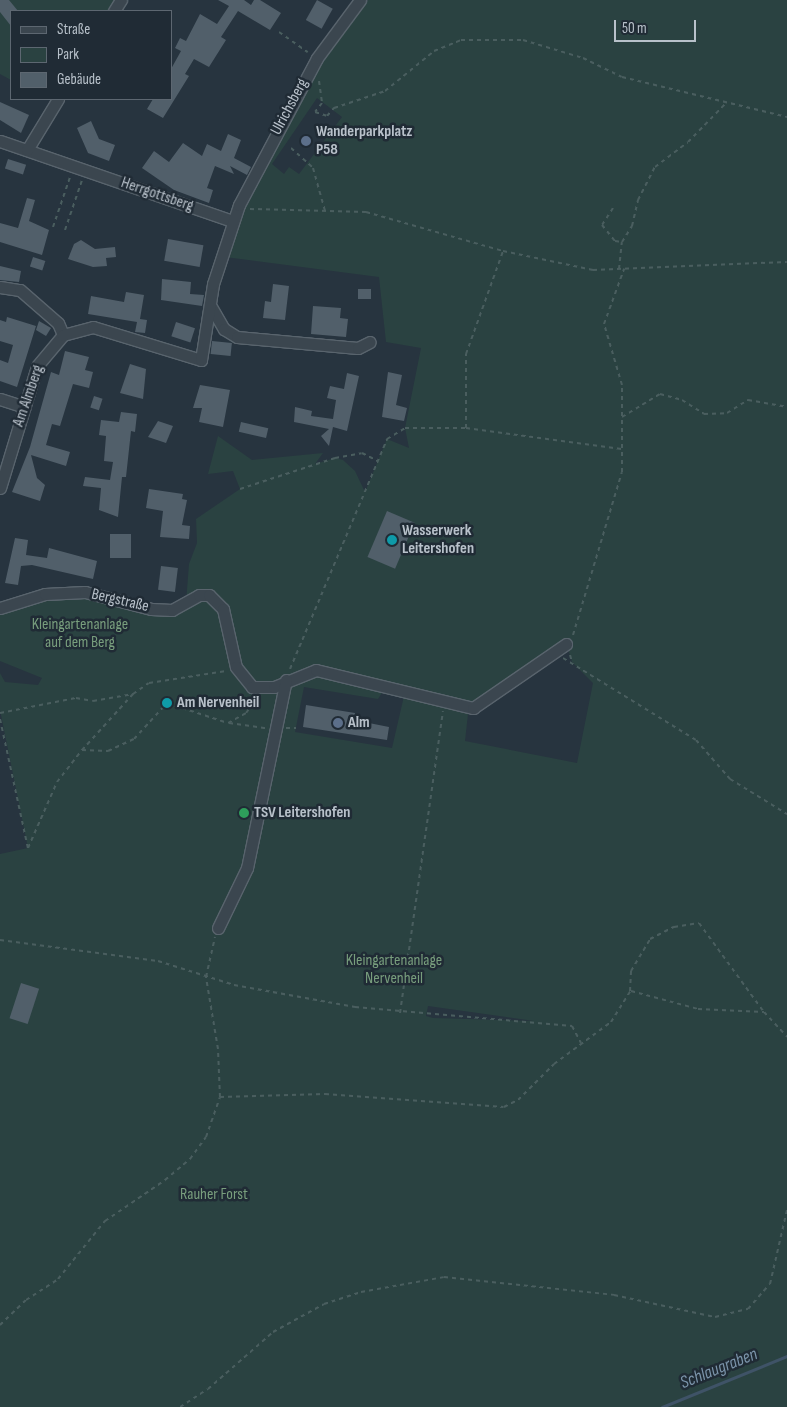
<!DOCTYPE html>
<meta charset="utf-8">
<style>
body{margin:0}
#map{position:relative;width:787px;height:1407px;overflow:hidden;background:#27343f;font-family:"Sofia Sans Condensed",sans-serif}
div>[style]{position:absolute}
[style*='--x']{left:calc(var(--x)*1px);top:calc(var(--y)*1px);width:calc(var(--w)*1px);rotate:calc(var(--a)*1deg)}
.green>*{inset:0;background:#2a4241}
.stream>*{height:3px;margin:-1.5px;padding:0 1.5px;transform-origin:1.5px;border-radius:1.5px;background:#3f5367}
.building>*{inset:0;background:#515f6a;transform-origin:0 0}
.path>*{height:2px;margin-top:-1px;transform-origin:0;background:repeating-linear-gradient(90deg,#4a5e5f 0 4px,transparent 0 8px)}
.roads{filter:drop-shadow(1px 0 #59646d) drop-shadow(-1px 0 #59646d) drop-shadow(0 1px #59646d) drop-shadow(0 -1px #59646d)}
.minor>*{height:11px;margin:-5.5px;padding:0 5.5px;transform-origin:5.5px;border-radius:5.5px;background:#3b464f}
.dots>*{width:14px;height:14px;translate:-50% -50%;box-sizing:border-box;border:2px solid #202b35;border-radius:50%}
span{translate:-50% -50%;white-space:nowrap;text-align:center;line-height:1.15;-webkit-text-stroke:5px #202b35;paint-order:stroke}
.street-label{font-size:16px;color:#b8c1ca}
.poi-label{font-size:16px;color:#b8c1ca;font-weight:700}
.left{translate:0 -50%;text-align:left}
.park-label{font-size:16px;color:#789e7d}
.water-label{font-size:18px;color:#7b94aa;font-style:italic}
.legend{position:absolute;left:10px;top:10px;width:162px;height:90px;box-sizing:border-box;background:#202b35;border:1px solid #5d6771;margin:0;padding:6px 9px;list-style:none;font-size:15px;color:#b8c1ca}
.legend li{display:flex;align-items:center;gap:10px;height:25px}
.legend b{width:25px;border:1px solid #5d6771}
.scale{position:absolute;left:614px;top:20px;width:82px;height:22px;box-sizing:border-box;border:2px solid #b8c1ca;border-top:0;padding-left:6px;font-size:15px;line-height:18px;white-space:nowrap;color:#b8c1ca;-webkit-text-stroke:4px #202b35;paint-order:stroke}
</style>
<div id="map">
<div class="green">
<i style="clip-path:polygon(0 0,118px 0,111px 11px,11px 11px,11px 80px,0 74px)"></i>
<i style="clip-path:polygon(evenodd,368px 0,787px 0,787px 1407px,0 1407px,0 854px,28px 848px,0 710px,0 673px,5px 682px,38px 685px,42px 678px,0 661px,0 608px,85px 592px,151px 609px,186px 603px,189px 564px,197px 543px,196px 519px,240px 489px,233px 471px,208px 474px,218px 436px,252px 460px,323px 453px,315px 464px,335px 458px,343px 460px,355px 471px,365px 492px,387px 439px,409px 448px,405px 428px,421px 348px,386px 342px,379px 277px,225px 257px,236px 223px,287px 120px,320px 61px,368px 0,317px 98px,342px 117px,299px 174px,289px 167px,284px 174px,272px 164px,317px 98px,368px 0,567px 645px,572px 662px,593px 683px,577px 763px,465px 741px,468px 714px,404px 696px,392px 748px,295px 732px,304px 687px,378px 699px,385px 688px,473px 708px,567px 645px,368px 0,428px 1006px,534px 1021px,433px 1018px,426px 1016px,428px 1006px)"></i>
</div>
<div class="stream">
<i style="--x:662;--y:1407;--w:135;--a:-22.2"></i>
</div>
<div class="building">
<i style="clip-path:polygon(0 0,9px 0,18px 11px,11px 11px,11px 26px,0 12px)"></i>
<i style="clip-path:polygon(218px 0,244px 0,251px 5px,254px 0,260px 0,281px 13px,270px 30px,238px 11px,221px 37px,226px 40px,209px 67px,194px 59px,185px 74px,189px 76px,163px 118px,147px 109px,153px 99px,171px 99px,171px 69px,181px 51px,175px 48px,180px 38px,186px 41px,200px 14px,217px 24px,229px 6px)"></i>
<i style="left:317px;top:0;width:18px;height:23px;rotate:29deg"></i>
<i style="clip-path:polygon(0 102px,29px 115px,21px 133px,0 120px)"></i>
<i style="clip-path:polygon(91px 121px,99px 139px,115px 145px,109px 161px,88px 153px,77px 128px)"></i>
<i style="clip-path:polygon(228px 134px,241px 140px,234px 158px,251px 167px,247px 175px,230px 166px,234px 174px,215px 166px,207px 188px,213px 190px,209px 203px,174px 190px,142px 168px,154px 151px,169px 162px,183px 143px,202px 156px,207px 144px,221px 151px)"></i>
<i style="left:8px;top:159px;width:19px;height:10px;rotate:18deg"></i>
<i style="clip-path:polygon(27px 198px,35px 200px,29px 221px,49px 230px,42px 255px,0 242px,0 223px,18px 228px)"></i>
<i style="left:168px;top:239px;width:36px;height:22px;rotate:10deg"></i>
<i style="clip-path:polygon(81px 240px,95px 249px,115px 247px,116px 257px,106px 258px,107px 266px,93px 267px,68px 259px,74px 244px)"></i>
<i style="left:33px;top:257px;width:13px;height:10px;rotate:18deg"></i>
<i style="clip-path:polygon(0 266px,21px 271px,19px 282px,0 280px)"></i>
<i style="clip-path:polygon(162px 279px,191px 282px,190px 294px,204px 295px,202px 306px,161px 300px)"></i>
<i style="clip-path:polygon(273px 284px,289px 286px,285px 320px,263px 318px,265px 301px,271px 302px)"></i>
<i style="left:371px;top:289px;width:10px;height:13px;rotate:90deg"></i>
<i style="clip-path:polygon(126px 292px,144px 295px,140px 319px,147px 320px,145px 333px,135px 332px,137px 322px,88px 314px,91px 296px,124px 302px)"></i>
<i style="clip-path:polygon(313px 306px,341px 308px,340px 318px,348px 319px,346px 337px,311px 334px)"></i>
<i style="clip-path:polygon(7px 317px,36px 326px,17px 387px,0 381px,0 360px,8px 363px,13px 345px,0 341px,0 320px,6px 322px)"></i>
<i style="clip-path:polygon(39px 321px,51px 328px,46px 336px,36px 330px)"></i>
<i style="left:176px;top:322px;width:20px;height:15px;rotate:18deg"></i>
<i style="left:212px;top:341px;width:20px;height:13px;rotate:6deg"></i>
<i style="clip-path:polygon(65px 351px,89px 357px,85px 370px,93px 372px,89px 388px,73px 384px,60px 426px,52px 424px,46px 445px,70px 452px,66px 466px,31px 455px,37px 478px,45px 485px,40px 501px,12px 492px,30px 447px,51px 372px,59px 375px)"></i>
<i style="clip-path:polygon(130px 364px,146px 369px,143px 399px,120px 393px)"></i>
<i style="clip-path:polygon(388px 372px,402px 375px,396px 405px,407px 408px,404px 421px,382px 417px)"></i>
<i style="clip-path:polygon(347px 373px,359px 376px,347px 431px,333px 427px,329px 446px,321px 436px,329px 429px,294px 422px,295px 407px,312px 411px,311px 416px,333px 419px,336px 400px,327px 398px,330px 386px,344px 389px)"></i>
<i style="clip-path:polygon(200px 385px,230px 390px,223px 427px,199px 422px,202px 408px,193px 408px)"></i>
<i style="left:94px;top:396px;width:9px;height:12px;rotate:18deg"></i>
<i style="clip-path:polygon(121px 412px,137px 414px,135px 432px,131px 431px,126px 477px,122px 477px,118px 517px,99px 510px,101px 488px,83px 486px,85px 477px,110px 480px,113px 462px,104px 461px,106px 436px,99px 435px,101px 420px,119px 422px)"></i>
<i style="clip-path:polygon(158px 421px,173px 426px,166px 443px,148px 437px)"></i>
<i style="left:241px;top:422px;width:28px;height:10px;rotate:13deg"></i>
<i style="clip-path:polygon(149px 489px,183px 494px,182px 499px,187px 500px,182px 525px,190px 526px,189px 539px,160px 537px,163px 511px,146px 508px)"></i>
<i style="left:387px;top:511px;width:30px;height:50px;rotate:23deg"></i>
<i style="left:110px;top:534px;width:21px;height:24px"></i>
<i style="clip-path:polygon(15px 538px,28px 540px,26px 555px,47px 558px,49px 548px,97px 561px,93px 579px,32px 565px,21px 566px,18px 585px,5px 583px)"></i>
<i style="left:161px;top:566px;width:17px;height:24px;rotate:7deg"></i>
<i style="clip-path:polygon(306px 705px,355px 713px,354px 720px,389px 727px,387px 740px,303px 727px)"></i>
<i style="left:21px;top:983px;width:19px;height:37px;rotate:18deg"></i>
</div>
<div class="path">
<i style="--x:279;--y:32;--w:35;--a:35"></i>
<i style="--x:319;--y:81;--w:22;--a:82"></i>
<i style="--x:322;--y:103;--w:11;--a:128"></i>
<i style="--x:315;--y:112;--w:13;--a:18"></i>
<i style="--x:327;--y:116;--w:11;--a:-49"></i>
<i style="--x:334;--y:108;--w:54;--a:-18.4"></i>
<i style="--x:385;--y:91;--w:63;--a:-39.2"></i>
<i style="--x:434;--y:51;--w:29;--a:-22"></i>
<i style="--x:461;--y:40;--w:62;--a:0"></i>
<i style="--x:523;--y:40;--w:63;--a:16.7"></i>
<i style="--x:583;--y:58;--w:43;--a:26"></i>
<i style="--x:622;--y:77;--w:170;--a:13.6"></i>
<i style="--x:291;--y:148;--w:30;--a:42"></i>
<i style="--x:313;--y:168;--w:45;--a:74.4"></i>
<i style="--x:613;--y:208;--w:20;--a:123"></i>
<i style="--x:602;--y:225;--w:21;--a:51"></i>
<i style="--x:615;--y:241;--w:7;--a:8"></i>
<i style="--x:250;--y:209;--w:116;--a:1.5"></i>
<i style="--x:366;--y:212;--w:142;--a:15.9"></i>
<i style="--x:503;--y:251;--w:92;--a:11.9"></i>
<i style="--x:593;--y:270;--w:194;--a:-2.4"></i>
<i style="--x:53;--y:227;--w:53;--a:-71.2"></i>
<i style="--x:65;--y:230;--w:53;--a:-71.2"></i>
<i style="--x:619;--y:269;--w:27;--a:-84"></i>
<i style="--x:622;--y:242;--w:19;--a:-58"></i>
<i style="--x:632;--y:226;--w:27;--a:-77"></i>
<i style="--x:638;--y:200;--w:37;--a:-63"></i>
<i style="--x:655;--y:167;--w:41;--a:-37.1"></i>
<i style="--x:688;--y:142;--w:54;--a:-45.7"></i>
<i style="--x:622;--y:417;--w:44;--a:-31.2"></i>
<i style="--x:660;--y:394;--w:23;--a:15"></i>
<i style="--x:682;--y:400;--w:26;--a:32"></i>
<i style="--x:704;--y:414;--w:23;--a:-2"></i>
<i style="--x:727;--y:413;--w:25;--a:-32"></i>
<i style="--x:748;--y:400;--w:40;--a:10"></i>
<i style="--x:466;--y:428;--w:157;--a:7.7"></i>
<i style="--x:240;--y:489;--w:100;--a:-18.1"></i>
<i style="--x:335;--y:458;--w:27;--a:-10"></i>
<i style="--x:362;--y:453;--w:18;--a:27"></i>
<i style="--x:573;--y:635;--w:170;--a:-73.3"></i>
<i style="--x:622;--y:472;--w:87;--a:-90"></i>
<i style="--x:622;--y:385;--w:64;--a:-106.4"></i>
<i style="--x:604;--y:324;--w:59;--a:-70"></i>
<i style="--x:570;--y:655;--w:7;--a:74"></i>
<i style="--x:563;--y:658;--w:156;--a:31.7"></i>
<i style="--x:696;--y:740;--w:52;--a:48.9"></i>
<i style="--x:730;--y:779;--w:67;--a:31.6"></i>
<i style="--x:290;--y:669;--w:250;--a:-67.1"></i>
<i style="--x:387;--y:439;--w:21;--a:-31"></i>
<i style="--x:405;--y:428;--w:61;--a:0"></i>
<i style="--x:466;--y:428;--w:74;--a:-90"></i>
<i style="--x:466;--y:354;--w:109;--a:-70.2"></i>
<i style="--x:133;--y:694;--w:19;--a:-35"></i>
<i style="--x:149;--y:683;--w:78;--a:-8.9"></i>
<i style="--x:0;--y:713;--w:77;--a:-11.2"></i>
<i style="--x:76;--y:698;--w:17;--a:10"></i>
<i style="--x:93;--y:701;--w:41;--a:-9.9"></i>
<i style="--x:133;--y:694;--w:76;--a:132.3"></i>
<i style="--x:82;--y:750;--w:26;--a:2"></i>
<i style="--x:108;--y:751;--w:29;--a:-25"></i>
<i style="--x:134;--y:739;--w:49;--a:-47.5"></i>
<i style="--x:167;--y:703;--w:64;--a:18.2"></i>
<i style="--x:228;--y:723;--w:21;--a:-29"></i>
<i style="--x:246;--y:713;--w:20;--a:-53"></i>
<i style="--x:0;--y:719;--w:132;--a:77.8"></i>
<i style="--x:229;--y:723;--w:37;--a:8"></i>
<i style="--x:286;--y:728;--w:10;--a:0"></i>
<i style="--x:28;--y:848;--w:72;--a:-66.3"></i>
<i style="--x:57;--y:782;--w:41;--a:-52"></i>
<i style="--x:0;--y:940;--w:159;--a:7.6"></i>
<i style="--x:158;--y:961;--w:80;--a:17.5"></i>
<i style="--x:234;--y:985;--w:123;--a:10.3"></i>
<i style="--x:355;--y:1007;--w:218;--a:5"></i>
<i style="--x:572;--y:1026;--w:19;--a:62"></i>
<i style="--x:631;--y:991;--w:69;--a:15"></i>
<i style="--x:698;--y:1009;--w:66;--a:2.6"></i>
<i style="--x:400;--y:1013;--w:305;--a:-81.9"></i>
<i style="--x:220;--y:1097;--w:105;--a:-1.6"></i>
<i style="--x:325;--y:1094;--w:179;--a:4.2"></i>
<i style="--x:504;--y:1107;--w:16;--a:-27"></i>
<i style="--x:518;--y:1100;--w:51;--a:-45"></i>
<i style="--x:554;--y:1064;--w:71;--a:-36.4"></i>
<i style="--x:611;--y:1022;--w:36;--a:-58"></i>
<i style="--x:630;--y:991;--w:20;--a:-87"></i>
<i style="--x:631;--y:971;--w:37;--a:-59"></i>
<i style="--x:650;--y:939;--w:27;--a:-27"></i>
<i style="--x:674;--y:927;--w:25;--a:-9"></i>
<i style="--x:699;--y:923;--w:110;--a:53.9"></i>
<i style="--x:764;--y:1012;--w:34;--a:47"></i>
<i style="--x:0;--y:1325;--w:36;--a:-44"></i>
<i style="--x:26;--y:1300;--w:38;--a:-33"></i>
<i style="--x:58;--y:1279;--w:75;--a:-51"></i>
<i style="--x:105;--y:1221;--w:73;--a:-34.3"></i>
<i style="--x:165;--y:1180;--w:33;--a:-40"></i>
<i style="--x:190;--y:1159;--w:27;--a:-54"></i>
<i style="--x:206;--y:1137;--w:42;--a:-70.7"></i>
<i style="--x:220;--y:1097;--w:48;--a:-92.4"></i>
<i style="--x:218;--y:1049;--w:73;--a:-99.5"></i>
<i style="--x:206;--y:977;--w:41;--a:-77.3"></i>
<i style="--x:180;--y:1407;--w:33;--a:-33"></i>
<i style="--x:208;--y:1389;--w:86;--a:-41.2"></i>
<i style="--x:273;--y:1332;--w:58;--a:-28.8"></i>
<i style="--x:324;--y:1304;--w:39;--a:-18"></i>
<i style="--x:361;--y:1292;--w:84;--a:-10.2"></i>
<i style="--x:444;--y:1277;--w:171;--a:6"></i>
<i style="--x:614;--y:1295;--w:103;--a:12.3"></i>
<i style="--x:715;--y:1317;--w:34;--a:-14"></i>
<i style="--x:748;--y:1309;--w:33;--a:-49"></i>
<i style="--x:770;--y:1284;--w:76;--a:-77.1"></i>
</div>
<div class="roads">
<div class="minor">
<i style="--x:114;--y:11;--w:13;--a:-58"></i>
<i style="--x:0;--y:141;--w:245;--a:19"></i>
<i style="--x:27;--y:150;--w:60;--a:-58.7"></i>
<i style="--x:0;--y:287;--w:20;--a:9"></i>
<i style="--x:20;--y:290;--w:50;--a:41"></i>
<i style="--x:58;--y:323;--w:13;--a:67"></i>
<i style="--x:210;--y:305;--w:28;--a:60"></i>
<i style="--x:224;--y:329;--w:15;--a:32"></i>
<i style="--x:237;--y:337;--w:121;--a:5.2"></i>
<i style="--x:358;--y:348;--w:13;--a:-27"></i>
<i style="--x:0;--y:399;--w:26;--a:18"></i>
<i style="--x:0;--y:488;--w:127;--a:-73.1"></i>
<i style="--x:37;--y:366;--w:40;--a:-50"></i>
<i style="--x:63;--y:335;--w:31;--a:-15"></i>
<i style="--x:93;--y:327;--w:113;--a:17"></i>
<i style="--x:201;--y:360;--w:77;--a:-81"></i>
<i style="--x:213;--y:284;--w:83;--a:-71.8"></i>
<i style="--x:239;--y:205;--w:166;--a:-62"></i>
<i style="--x:317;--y:58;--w:72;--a:-53.4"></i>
<i style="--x:0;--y:608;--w:47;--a:-17.3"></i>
<i style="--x:45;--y:594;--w:40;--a:-2.9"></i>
<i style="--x:85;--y:592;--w:68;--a:14.4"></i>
<i style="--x:151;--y:609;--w:21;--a:3"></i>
<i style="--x:172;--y:610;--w:31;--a:-29"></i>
<i style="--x:199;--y:595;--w:10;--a:0"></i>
<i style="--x:209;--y:595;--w:20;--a:45"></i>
<i style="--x:223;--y:609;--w:59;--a:77.4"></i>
<i style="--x:236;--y:667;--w:26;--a:51"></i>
<i style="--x:252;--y:687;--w:22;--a:0"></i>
<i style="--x:274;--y:687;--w:45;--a:-22"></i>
<i style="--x:316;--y:670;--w:162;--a:13.6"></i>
<i style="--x:473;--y:708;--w:113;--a:-34.5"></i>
<i style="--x:218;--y:928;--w:67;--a:-64.2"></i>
<i style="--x:247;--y:868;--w:192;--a:-78.3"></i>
</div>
</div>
<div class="dots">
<i style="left:306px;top:141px;background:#5c6f8a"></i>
<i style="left:392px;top:540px;background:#0f9aa8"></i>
<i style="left:167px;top:703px;background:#0f9aa8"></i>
<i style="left:338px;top:723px;background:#5c6f8a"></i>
<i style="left:244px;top:813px;background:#2e9e5b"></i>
</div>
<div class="street-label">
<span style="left:290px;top:107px;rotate:-62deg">Ulrichsberg</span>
<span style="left:157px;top:195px;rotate:19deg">Herrgottsberg</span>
<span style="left:29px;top:396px;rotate:-71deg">Am Almberg</span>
<span style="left:120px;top:601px;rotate:13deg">Bergstraße</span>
</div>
<div class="poi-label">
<span class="left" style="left:316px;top:141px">Wanderparkplatz<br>P58</span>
<span class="left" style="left:402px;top:540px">Wasserwerk<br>Leitershofen</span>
<span class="left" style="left:177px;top:703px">Am Nervenheil</span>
<span class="left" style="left:348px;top:723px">Alm</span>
<span class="left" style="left:254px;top:813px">TSV Leitershofen</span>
</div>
<div class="park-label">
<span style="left:80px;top:634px">Kleingartenanlage<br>auf dem Berg</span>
<span style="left:394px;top:970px">Kleingartenanlage<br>Nervenheil</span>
<span style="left:214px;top:1195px">Rauher Forst</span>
</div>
<div class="water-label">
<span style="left:719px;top:1369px;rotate:-22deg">Schlaugraben</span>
</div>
<ul class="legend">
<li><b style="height:6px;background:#3b464f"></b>Straße</li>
<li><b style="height:14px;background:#2a4241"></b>Park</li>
<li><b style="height:14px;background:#515f6a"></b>Gebäude</li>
</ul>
<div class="scale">50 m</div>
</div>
